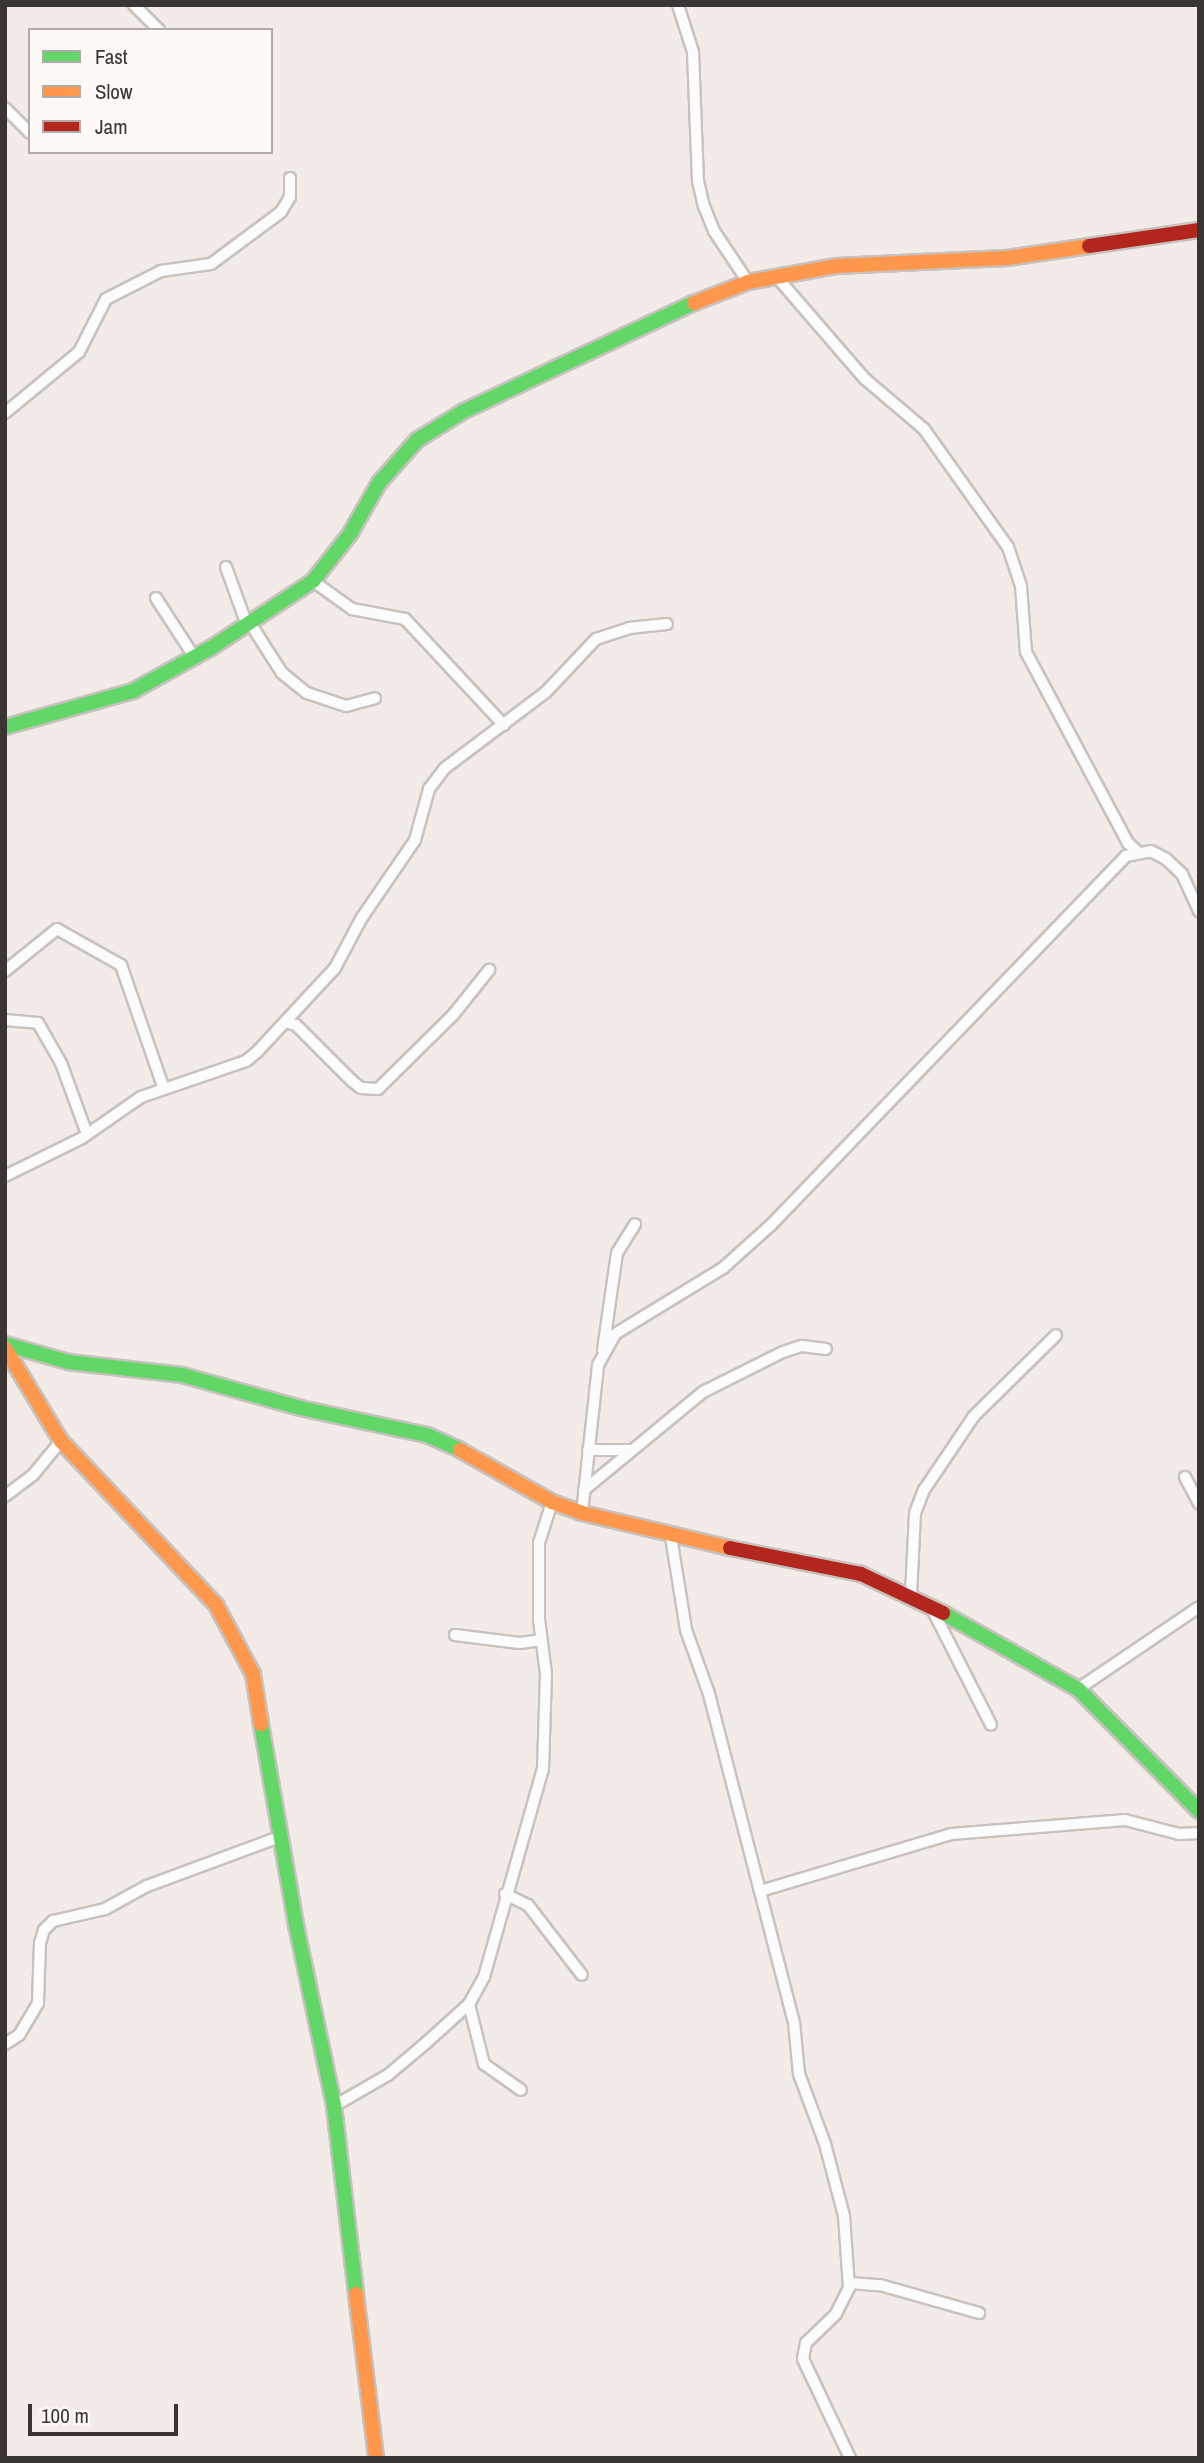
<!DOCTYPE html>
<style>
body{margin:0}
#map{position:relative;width:1204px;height:2463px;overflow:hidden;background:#f2ebe8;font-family:"Archivo Narrow",sans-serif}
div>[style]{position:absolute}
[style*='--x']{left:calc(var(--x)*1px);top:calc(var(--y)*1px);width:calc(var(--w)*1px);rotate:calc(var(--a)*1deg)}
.roads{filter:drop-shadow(2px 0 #c8c2bf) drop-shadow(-2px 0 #c8c2bf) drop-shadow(0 2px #c8c2bf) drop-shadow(0 -2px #c8c2bf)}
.street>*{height:10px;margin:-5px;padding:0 5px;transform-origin:5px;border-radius:5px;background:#fdfcfc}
.fast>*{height:14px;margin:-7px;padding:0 7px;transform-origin:7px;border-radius:7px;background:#63d668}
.slow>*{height:14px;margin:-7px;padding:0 7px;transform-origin:7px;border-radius:7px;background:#ff974d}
.jam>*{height:14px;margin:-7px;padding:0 7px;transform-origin:7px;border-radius:7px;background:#b3261e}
span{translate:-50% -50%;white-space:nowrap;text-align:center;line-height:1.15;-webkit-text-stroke:7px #fef9f6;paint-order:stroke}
.frame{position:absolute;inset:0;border:7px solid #3a3532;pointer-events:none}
.legend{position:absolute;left:28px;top:28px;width:245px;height:126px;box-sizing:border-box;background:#fef9f6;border:2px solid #b0aba8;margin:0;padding:9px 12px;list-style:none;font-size:21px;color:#3a3532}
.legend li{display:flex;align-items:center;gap:14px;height:35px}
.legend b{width:35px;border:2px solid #b0aba8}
.scale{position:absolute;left:28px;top:2404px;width:150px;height:32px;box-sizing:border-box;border:4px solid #3a3532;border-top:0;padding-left:9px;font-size:21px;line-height:24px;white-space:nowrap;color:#3a3532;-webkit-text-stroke:5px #fef9f6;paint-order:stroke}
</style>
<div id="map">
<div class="roads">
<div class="street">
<i style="--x:134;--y:5;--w:35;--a:45"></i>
<i style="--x:678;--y:5;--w:49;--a:72.3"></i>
<i style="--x:693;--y:52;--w:129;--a:87.8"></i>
<i style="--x:698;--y:181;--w:26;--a:77"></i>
<i style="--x:704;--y:206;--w:27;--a:68"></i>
<i style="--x:714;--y:231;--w:61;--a:56.3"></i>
<i style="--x:5;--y:108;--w:35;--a:45"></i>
<i style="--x:776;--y:276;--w:136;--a:49.2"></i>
<i style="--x:865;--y:379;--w:77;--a:40.3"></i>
<i style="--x:924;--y:429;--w:145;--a:54.6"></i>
<i style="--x:1008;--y:547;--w:41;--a:71.6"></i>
<i style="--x:1021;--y:586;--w:66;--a:85.7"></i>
<i style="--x:1026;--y:652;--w:217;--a:61.9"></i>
<i style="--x:1128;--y:843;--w:12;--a:42"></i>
<i style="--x:5;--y:413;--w:96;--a:-39.5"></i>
<i style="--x:79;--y:352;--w:59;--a:-63"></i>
<i style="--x:106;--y:299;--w:62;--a:-27"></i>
<i style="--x:161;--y:271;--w:50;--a:-8"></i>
<i style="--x:211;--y:264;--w:87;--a:-36.6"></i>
<i style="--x:281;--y:212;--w:17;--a:-59"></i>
<i style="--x:290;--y:197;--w:19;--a:-90"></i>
<i style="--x:226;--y:567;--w:62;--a:70.1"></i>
<i style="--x:313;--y:581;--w:48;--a:35.7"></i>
<i style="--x:352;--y:609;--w:54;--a:10.7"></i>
<i style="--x:405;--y:619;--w:145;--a:47"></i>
<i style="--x:156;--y:598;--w:72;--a:57"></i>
<i style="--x:250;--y:623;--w:59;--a:57.4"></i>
<i style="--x:282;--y:673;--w:32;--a:39"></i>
<i style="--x:307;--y:693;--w:41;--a:18.4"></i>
<i style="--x:346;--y:706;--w:30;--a:-15"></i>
<i style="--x:5;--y:971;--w:67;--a:-38.9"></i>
<i style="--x:57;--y:929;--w:73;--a:29.4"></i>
<i style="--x:121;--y:965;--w:131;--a:70.9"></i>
<i style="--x:5;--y:1020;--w:33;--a:5"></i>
<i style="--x:38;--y:1023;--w:46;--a:60.1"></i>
<i style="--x:61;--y:1063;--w:76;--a:69.9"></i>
<i style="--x:285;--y:1022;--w:11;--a:15"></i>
<i style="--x:296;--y:1025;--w:79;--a:45"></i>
<i style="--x:352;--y:1081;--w:11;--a:38"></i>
<i style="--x:361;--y:1088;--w:17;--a:3"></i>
<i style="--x:378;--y:1089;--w:105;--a:-44.6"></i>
<i style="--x:453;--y:1015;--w:58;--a:-51.3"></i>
<i style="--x:5;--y:1176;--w:86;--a:-26.3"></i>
<i style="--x:82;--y:1138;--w:72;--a:-34.8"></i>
<i style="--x:141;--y:1097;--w:111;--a:-18.9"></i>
<i style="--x:246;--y:1061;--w:14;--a:-39"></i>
<i style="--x:257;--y:1052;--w:115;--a:-47.1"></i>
<i style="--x:335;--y:968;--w:55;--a:-62"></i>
<i style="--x:361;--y:919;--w:96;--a:-55.6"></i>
<i style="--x:415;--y:840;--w:53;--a:-74.6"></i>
<i style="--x:429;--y:789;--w:26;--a:-53"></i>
<i style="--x:445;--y:768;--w:126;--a:-37"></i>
<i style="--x:546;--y:692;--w:73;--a:-46.7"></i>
<i style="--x:596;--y:639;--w:35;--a:-18"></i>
<i style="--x:629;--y:628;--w:38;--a:-6"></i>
<i style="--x:603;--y:1350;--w:98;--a:-81.8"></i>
<i style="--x:617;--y:1253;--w:34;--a:-58"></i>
<i style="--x:588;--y:1450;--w:43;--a:0"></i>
<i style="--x:1185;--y:1477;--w:30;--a:62"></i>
<i style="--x:584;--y:1490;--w:154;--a:-39.5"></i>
<i style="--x:703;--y:1392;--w:89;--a:-26.6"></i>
<i style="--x:783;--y:1352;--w:20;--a:-18"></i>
<i style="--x:802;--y:1346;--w:24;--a:7"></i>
<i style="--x:5;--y:1496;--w:35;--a:-37"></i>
<i style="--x:33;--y:1475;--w:44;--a:-50.5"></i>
<i style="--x:582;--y:1513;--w:149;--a:-83.8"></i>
<i style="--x:598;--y:1365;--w:35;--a:-61"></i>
<i style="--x:615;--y:1334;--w:127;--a:-31.4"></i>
<i style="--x:723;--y:1268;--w:64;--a:-41.9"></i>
<i style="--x:771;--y:1225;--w:512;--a:-46.11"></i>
<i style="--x:1126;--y:856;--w:25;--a:-11"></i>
<i style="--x:1151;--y:851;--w:17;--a:28"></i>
<i style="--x:1166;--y:859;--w:22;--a:43"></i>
<i style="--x:1182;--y:874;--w:41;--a:65.3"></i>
<i style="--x:671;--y:1537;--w:94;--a:80.8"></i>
<i style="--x:686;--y:1630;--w:68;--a:70.2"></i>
<i style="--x:709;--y:1694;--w:339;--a:75.5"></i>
<i style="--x:794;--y:2022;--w:52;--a:84.5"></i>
<i style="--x:799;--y:2074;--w:75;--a:69.6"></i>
<i style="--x:825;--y:2144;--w:74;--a:75.2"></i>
<i style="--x:844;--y:2216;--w:72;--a:86"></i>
<i style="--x:849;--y:2288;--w:29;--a:117"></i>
<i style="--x:836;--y:2314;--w:42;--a:136"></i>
<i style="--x:806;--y:2343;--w:16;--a:101"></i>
<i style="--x:803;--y:2359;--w:110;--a:64.6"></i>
<i style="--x:911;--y:1595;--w:82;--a:-87.2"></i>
<i style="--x:915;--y:1513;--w:25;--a:-69"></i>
<i style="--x:924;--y:1490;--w:89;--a:-56"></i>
<i style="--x:974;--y:1416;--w:115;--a:-44.6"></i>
<i style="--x:931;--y:1607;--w:132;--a:63"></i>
<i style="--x:455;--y:1635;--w:65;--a:7"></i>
<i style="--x:520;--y:1643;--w:22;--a:-8"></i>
<i style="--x:1078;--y:1689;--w:146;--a:-34.1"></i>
<i style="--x:760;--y:1891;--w:199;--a:-16.6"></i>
<i style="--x:951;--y:1834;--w:175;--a:-4.6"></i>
<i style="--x:1125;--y:1820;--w:56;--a:14.5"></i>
<i style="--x:1179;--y:1834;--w:20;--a:-3"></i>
<i style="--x:505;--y:1894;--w:25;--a:26"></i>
<i style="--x:528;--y:1905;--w:88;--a:52.4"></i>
<i style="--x:469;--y:2004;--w:62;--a:76"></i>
<i style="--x:484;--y:2064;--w:45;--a:35.1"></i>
<i style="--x:5;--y:2044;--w:17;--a:-33"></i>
<i style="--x:19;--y:2035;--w:37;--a:-59"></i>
<i style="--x:38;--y:2003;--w:60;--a:-88.1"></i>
<i style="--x:40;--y:1943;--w:14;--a:-73"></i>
<i style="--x:44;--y:1930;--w:13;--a:-45"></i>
<i style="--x:53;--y:1921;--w:53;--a:-13"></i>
<i style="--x:105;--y:1909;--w:48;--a:-28.7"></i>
<i style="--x:147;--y:1886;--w:144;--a:-20.3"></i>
<i style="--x:334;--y:2106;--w:62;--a:-29.9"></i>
<i style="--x:388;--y:2075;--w:51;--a:-40.2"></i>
<i style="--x:427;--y:2042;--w:57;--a:-42.1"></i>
<i style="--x:469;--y:2004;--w:31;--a:-61"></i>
<i style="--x:484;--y:1977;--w:216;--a:-74.2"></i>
<i style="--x:543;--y:1769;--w:95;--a:-88.2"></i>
<i style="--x:546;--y:1674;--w:55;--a:-97.3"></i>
<i style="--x:539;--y:1619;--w:76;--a:-90"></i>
<i style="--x:539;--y:1543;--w:43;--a:-72.4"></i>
<i style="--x:849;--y:2283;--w:31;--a:4"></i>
<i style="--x:880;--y:2285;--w:103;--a:15.8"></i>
</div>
<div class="fast">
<i style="--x:5;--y:727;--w:133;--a:-15.7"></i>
<i style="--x:133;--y:691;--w:89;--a:-28.9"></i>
<i style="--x:211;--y:648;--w:122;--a:-33.3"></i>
<i style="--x:313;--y:581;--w:60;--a:-51.8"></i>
<i style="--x:350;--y:534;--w:59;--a:-60.4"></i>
<i style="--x:379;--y:483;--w:57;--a:-48.5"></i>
<i style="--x:417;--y:440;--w:55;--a:-31.7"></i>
<i style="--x:464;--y:411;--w:254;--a:-25.2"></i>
<i style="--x:5;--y:1344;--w:66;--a:15.9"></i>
<i style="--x:68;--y:1362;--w:115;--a:6.5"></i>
<i style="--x:182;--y:1375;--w:123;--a:15.6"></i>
<i style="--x:300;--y:1408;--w:130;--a:12"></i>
<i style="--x:427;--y:1435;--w:36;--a:24"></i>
<i style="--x:943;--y:1613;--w:155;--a:29.4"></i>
<i style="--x:1078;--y:1689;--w:172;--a:45.2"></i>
<i style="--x:261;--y:1724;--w:204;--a:80.1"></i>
<i style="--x:296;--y:1925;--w:185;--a:78.1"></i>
<i style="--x:334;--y:2106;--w:189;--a:83.3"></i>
</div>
<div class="slow">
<i style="--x:694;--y:303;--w:58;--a:-21.3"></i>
<i style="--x:748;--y:282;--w:89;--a:-10.3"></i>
<i style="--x:836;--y:266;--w:171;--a:-2.7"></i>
<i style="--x:1007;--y:258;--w:83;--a:-8.3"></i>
<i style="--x:5;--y:1348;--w:109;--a:58.9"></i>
<i style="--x:61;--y:1441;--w:226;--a:46.6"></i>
<i style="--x:216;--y:1605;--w:78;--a:61.8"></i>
<i style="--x:253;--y:1674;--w:51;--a:80.9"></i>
<i style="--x:460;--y:1450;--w:106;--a:29.5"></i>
<i style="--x:552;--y:1502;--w:32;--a:20"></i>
<i style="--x:582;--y:1513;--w:152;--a:13.3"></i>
<i style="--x:356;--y:2294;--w:165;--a:83"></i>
</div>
<div class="jam">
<i style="--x:1089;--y:246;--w:111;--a:-8.3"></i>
<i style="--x:730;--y:1548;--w:134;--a:11.2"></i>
<i style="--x:861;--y:1574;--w:91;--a:25.4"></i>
</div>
</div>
<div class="frame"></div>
<ul class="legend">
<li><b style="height:9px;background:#63d668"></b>Fast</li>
<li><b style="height:9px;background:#ff974d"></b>Slow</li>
<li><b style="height:9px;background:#b3261e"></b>Jam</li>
</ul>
<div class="scale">100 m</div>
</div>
